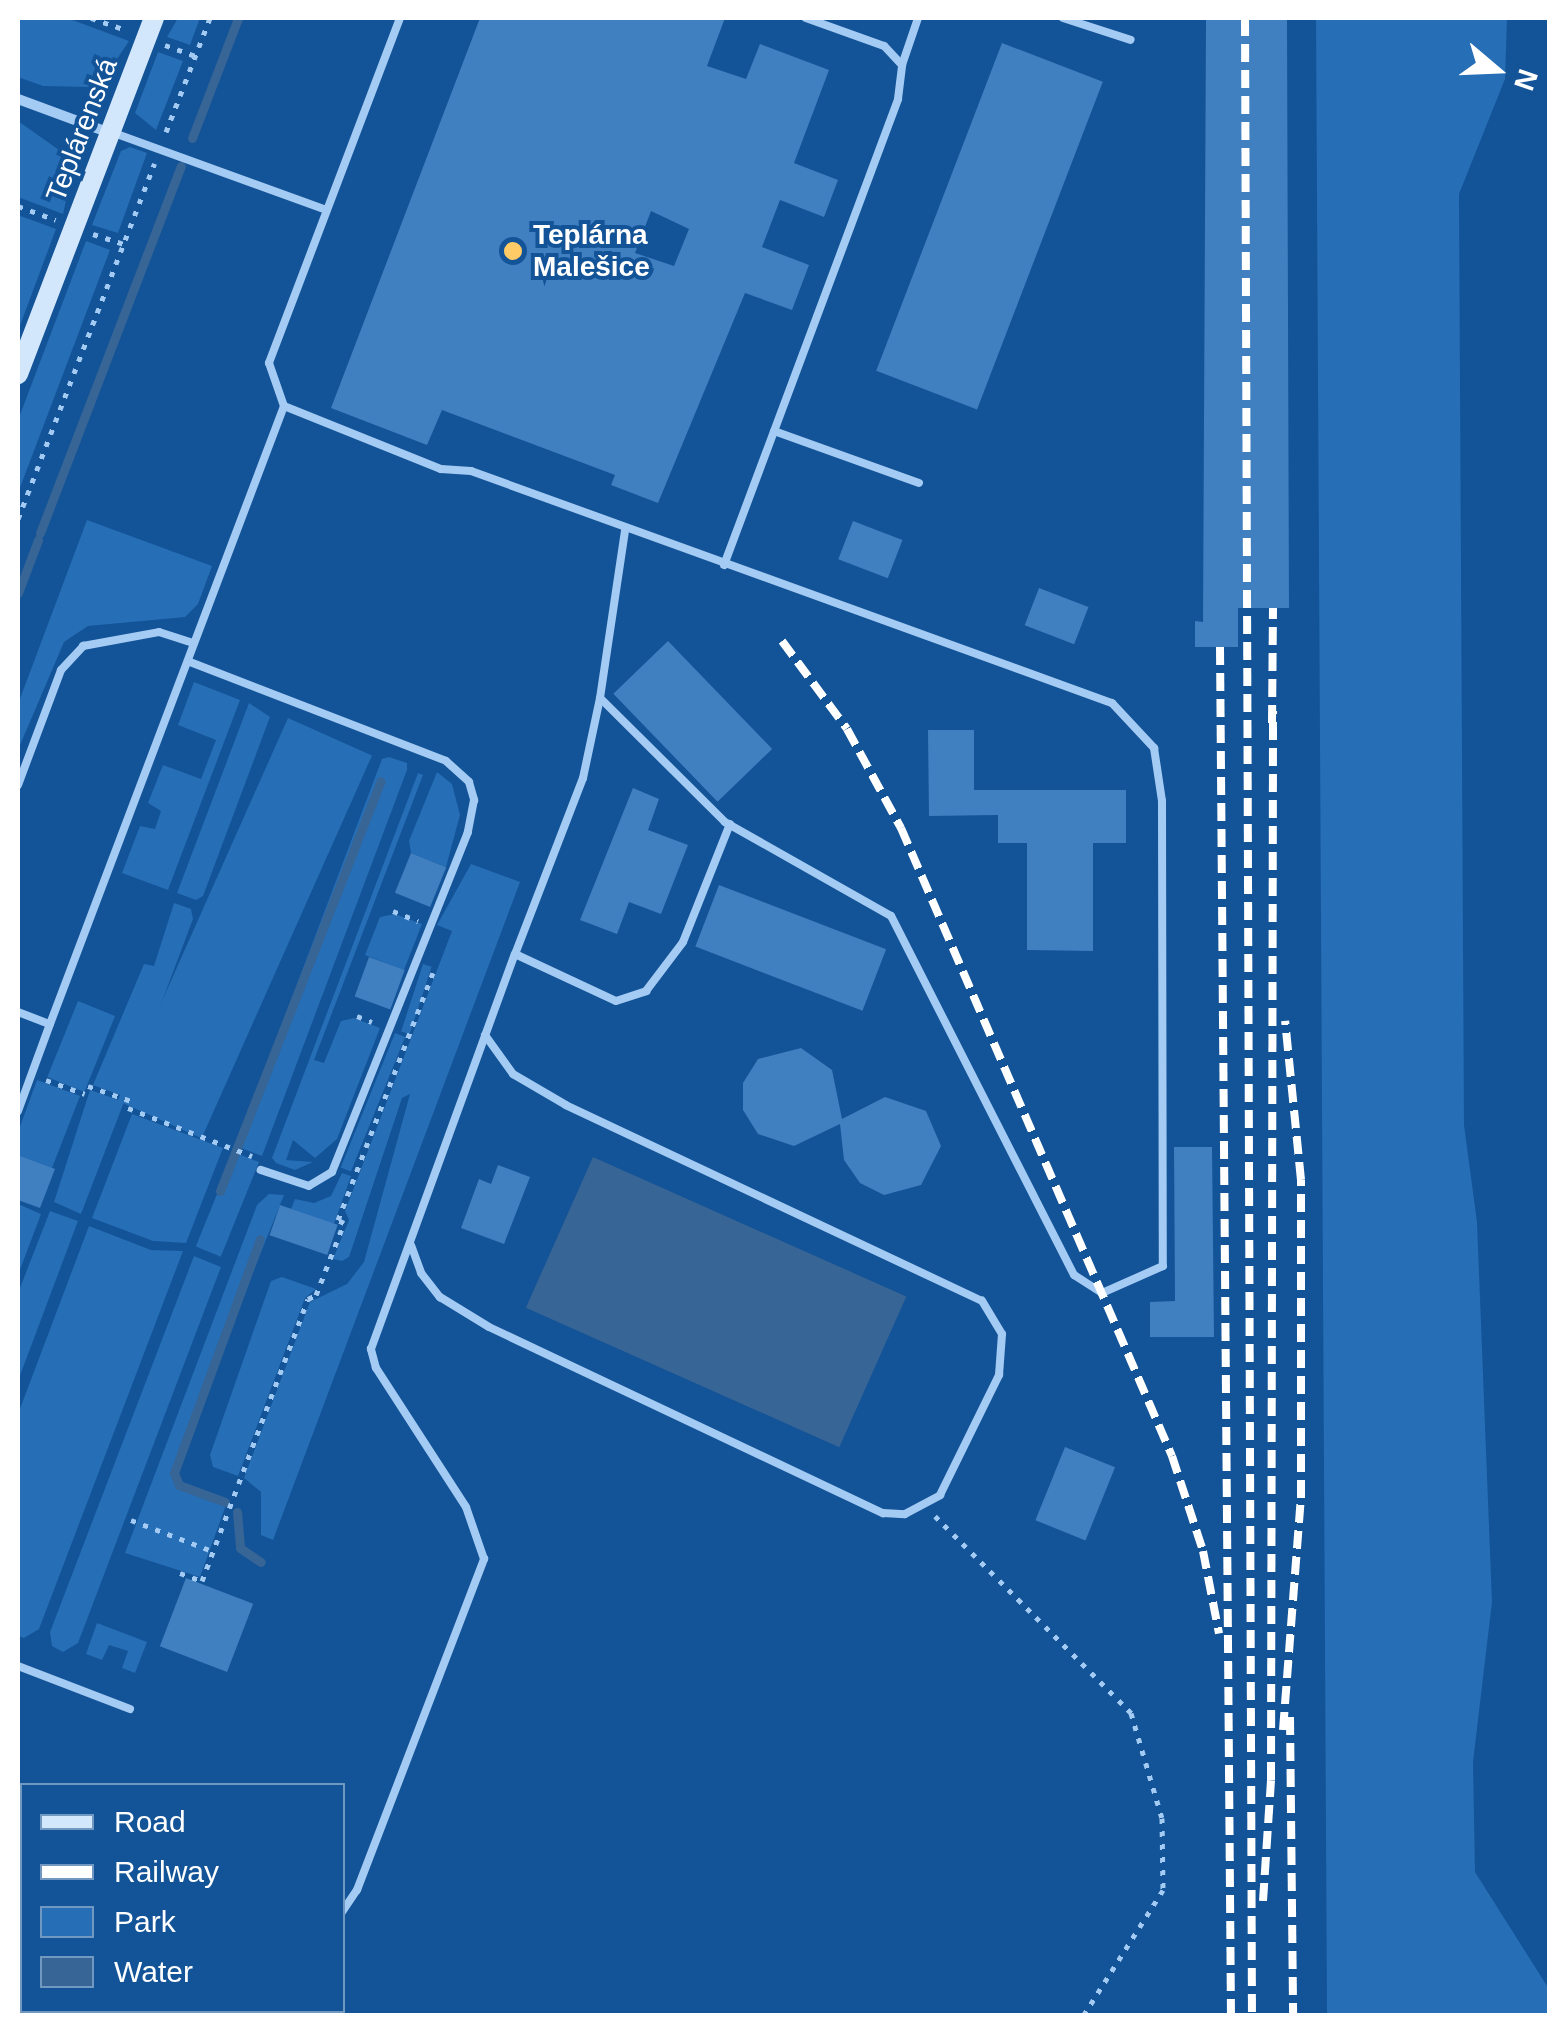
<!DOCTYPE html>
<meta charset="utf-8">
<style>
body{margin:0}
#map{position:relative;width:1567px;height:2033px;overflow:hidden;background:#135397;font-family:Helvetica,sans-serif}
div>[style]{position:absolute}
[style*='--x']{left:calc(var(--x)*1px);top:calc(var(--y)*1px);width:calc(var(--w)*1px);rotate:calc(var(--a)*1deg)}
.green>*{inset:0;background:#266eb6;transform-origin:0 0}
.water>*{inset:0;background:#376596;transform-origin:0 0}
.stream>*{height:9px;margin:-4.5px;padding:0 4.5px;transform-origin:4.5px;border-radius:4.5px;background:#376596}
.building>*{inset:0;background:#407fc0;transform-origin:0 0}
.path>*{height:5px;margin-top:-2.5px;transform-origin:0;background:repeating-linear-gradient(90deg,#a4cbf3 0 5px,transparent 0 13px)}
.lane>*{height:8px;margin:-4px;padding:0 4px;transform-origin:4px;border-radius:4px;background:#a4cbf3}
.street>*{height:10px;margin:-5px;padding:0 5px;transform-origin:5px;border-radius:5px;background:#a4cbf3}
.secondary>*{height:20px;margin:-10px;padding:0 10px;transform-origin:10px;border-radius:10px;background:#d3e7fc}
.rail>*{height:8px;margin-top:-4px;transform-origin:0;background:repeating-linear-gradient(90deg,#fff 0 18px,transparent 0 26px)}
.dots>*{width:28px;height:28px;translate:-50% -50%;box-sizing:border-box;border:5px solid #135397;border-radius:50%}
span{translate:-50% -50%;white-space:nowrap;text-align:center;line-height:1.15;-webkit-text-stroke:8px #135397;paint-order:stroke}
.street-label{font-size:28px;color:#fff}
.poi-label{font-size:28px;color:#fff;font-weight:700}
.left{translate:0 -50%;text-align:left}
.frame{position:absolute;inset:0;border:20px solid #fff;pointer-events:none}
.legend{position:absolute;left:20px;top:1783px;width:325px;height:230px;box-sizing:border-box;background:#135397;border:2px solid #7198c1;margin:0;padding:12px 18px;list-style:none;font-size:30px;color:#fff}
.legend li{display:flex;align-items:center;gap:20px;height:50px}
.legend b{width:50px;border:2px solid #7198c1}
.north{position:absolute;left:1447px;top:20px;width:100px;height:100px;-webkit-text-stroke:8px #135397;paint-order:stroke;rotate:109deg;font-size:28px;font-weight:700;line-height:40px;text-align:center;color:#fff}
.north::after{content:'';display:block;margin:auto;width:35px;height:45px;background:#fff;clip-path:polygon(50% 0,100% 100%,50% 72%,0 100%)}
</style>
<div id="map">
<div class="green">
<i style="clip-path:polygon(18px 18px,67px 18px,129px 41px,105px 77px,88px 87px,43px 86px,18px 77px)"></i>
<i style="clip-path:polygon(178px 18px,200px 18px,190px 45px,167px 37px)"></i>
<i style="clip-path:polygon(1316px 18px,1507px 18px,1505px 79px,1459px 194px,1464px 1125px,1477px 1222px,1492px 1602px,1473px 1762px,1475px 1872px,1549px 1989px,1549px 2015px,1327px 2015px)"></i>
<i style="clip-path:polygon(158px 52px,183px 61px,156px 130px,135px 113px)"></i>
<i style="clip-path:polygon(18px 121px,59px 150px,69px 187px,63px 214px,18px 197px)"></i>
<i style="clip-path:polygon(130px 147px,147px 153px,118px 233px,92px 225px,121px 151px)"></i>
<i style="clip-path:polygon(18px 215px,56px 229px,18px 331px)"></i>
<i style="clip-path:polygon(86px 241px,110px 250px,18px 493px,18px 420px)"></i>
<i style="clip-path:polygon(87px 520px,212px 566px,198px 604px,185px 617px,88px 626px,64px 642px,18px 750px,18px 704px)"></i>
<i style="clip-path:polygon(194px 682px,240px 700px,168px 890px,122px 873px,140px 826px,155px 829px,161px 811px,148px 803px,163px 765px,201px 779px,216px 740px,178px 725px)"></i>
<i style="clip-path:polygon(249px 703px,270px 717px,203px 896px,196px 900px,177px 893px)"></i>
<i style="left:288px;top:718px;width:92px;height:419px;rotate:24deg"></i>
<i style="clip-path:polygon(389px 757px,407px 763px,407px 770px,262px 1156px,236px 1146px,382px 759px)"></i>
<i style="clip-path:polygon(437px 772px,452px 784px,460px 815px,446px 867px,411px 853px,409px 841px)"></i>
<i style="clip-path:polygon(418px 773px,423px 775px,314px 1060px,324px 1063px,341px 1021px,354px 1018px,380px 1028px,337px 1139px,315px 1158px,293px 1140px,286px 1160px,313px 1162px,295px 1170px,276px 1163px,272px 1158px)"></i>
<i style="clip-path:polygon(471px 864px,520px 882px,273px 1540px,261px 1535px,261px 1492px,244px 1478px,310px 1302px,347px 1284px,364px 1262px,410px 1094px,402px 1098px,349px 1257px,342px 1261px,333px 1259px,349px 1220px,345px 1211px,452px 931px,437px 925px)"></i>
<i style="clip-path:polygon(174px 903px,191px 909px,193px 919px,126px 1097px,93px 1085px,144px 964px,154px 966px)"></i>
<i style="clip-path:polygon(395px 914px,422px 924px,404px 970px,365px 955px,380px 917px)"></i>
<i style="left:423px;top:964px;width:9px;height:71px;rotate:18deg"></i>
<i style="left:78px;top:1001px;width:40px;height:82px;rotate:22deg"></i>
<i style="left:395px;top:1033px;width:11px;height:145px;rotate:22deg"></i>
<i style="clip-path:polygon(37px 1080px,80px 1096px,52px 1168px,18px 1155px,18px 1132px)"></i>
<i style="clip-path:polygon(90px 1090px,124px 1102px,81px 1214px,54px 1202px)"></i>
<i style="clip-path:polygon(132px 1114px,223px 1148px,186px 1243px,153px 1241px,92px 1218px)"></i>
<i style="left:234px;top:1152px;width:27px;height:102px;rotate:22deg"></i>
<i style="clip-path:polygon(342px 1173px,351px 1176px,334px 1224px,291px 1209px,295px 1199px,314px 1203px,331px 1196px)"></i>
<i style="clip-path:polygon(269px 1194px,284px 1195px,172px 1474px,177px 1486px,226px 1505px,200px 1577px,125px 1553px,257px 1205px)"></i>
<i style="clip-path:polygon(18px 1204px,41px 1214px,18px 1275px)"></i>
<i style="clip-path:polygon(50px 1211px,78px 1221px,18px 1381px,18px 1293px)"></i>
<i style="clip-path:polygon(89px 1226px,151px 1250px,183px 1251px,39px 1629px,24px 1638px,18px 1636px,18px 1414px)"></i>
<i style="clip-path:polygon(194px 1256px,221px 1267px,78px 1643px,63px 1652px,52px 1646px,50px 1632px)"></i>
<i style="clip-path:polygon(282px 1277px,316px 1289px,305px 1298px,238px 1476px,213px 1467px,210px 1455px,271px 1281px)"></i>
<i style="clip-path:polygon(97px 1623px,147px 1642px,135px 1673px,122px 1668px,128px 1651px,109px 1645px,102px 1660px,86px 1654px)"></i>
</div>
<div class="water">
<i style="left:593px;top:1157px;width:343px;height:165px;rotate:24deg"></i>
</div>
<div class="stream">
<i style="--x:192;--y:138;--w:129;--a:-69"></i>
<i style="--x:40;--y:533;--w:393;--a:-69"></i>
<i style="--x:18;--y:593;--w:57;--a:-69.3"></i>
<i style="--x:220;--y:1191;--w:440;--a:-68.6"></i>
<i style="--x:225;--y:1502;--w:49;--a:-159.7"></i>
<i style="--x:179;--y:1485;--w:13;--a:-113"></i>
<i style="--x:174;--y:1473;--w:249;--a:-69.8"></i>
<i style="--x:237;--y:1512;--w:36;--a:85"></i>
<i style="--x:240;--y:1548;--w:25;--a:34"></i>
</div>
<div class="building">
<i style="clip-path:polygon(evenodd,480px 18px,725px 18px,707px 66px,746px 79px,760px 44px,829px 70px,794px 163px,838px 180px,824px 217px,780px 200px,762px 247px,809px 265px,792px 310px,745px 293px,658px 503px,611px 485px,615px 475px,442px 410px,427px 445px,331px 408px,480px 18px,651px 211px,689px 229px,674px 266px,635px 253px,651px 211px)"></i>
<i style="clip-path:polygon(1206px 18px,1287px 18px,1289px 608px,1238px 608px,1238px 647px,1195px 647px,1195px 621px,1203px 622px)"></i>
<i style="left:1002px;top:43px;width:108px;height:351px;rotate:21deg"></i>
<i style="left:853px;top:521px;width:53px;height:41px;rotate:21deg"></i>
<i style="left:1039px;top:588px;width:53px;height:40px;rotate:21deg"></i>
<i style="left:668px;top:641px;width:150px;height:76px;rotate:46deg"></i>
<i style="clip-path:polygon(928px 730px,974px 730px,974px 790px,1126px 790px,1126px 843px,1093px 843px,1093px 951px,1027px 950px,1027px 843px,998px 843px,998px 815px,929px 816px)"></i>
<i style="clip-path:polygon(633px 788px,659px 799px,648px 830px,688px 845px,661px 914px,629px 902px,617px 934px,580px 920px)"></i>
<i style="left:411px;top:853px;width:38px;height:43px;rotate:22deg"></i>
<i style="left:719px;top:885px;width:179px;height:66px;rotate:21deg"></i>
<i style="left:369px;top:957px;width:38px;height:42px;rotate:20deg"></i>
<i style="clip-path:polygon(801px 1048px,832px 1070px,842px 1119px,885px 1097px,926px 1111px,941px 1146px,921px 1185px,884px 1195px,860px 1183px,844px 1160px,840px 1124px,794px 1146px,758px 1134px,743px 1110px,743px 1083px,758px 1059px)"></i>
<i style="clip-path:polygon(1174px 1147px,1212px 1147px,1214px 1337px,1150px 1337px,1150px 1302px,1175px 1301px)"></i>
<i style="clip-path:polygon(18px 1155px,55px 1169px,40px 1208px,18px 1200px)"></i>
<i style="clip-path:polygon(498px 1165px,530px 1177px,504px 1244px,461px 1228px,479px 1179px,491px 1184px)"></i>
<i style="left:280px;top:1205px;width:61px;height:32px;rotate:19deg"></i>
<i style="left:1065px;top:1447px;width:54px;height:79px;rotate:22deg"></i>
<i style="left:186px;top:1578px;width:72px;height:73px;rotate:21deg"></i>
</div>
<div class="path">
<i style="--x:91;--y:18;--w:36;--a:19"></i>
<i style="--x:165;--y:45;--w:32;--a:20"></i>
<i style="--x:166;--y:132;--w:122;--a:-68.9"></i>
<i style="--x:18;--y:206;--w:40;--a:20.2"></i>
<i style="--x:93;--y:234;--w:32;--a:18"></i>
<i style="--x:18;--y:519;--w:381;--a:-69"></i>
<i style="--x:393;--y:911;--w:27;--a:22"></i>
<i style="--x:357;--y:1016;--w:16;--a:22"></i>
<i style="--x:46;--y:1080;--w:41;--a:19.7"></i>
<i style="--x:88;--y:1086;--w:46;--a:19.2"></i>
<i style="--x:128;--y:1108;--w:133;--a:21.2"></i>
<i style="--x:935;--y:1516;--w:278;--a:45.1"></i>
<i style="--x:1131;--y:1713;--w:109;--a:73.6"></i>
<i style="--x:1162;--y:1818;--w:72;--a:89.2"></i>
<i style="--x:1163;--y:1890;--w:149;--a:122.4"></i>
<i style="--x:131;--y:1520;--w:87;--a:20.9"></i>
<i style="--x:180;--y:1573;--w:23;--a:20"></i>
<i style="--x:202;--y:1581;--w:301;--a:-69.4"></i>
<i style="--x:308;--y:1299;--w:9;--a:-27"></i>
<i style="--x:316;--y:1295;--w:77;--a:-68.7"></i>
<i style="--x:344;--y:1223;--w:7;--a:-153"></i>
<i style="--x:338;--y:1220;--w:265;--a:-69"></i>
</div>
<div class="lane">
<i style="--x:400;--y:18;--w:369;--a:110.8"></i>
<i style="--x:269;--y:363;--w:46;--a:70.8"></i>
<i style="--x:284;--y:406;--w:169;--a:21.9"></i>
<i style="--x:441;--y:469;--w:30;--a:4"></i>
<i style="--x:471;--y:471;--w:682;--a:19.9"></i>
<i style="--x:1112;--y:703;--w:62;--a:47"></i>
<i style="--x:1154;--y:748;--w:54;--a:81.4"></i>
<i style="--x:1162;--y:801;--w:465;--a:89.9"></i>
<i style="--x:1163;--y:1266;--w:67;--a:156.1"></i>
<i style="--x:1102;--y:1293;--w:33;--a:-147"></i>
<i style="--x:1074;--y:1275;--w:403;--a:-117"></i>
<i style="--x:891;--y:916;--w:191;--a:-150.5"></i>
<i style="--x:725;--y:822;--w:176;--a:-135.2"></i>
<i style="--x:600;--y:698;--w:170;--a:-81.5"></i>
<i style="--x:1063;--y:18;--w:71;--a:17.9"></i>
<i style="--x:902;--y:65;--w:50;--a:-71.2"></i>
<i style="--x:114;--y:133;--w:226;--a:19.9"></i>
<i style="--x:774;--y:431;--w:154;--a:19.7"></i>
<i style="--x:724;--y:565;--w:497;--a:-69.5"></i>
<i style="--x:898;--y:99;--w:34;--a:-83"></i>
<i style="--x:902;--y:65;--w:26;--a:-133"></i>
<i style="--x:884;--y:46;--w:83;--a:-160.3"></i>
<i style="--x:190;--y:662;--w:274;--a:21.1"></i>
<i style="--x:446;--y:761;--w:31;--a:42"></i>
<i style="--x:469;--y:782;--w:19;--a:74"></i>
<i style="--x:474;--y:800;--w:33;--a:101"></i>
<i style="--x:468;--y:832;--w:366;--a:111.8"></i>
<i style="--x:332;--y:1172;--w:27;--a:149"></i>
<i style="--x:309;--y:1186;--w:51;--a:-161.6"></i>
<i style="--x:600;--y:698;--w:82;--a:102"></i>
<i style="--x:583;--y:778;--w:189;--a:111.1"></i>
<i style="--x:515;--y:954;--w:111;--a:25"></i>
<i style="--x:616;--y:1001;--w:32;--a:-18"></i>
<i style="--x:646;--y:991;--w:61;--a:-52.9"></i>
<i style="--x:683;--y:942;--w:127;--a:-68.3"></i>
<i style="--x:18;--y:785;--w:123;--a:-69.5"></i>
<i style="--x:61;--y:670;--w:33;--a:-47"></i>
<i style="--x:83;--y:646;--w:77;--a:-10.4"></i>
<i style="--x:159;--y:632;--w:35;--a:18"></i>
<i style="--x:18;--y:1012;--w:34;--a:21"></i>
<i style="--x:50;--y:1024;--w:93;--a:110.2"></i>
<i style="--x:50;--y:1024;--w:661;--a:-69.26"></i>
<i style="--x:411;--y:1245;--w:30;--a:70"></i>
<i style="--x:421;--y:1273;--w:31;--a:52"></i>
<i style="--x:440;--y:1297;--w:57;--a:31.5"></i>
<i style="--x:489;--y:1327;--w:436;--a:25.3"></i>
<i style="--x:883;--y:1513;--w:22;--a:3"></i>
<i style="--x:905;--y:1514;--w:40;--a:-28"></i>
<i style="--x:940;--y:1495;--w:134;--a:-63.8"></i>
<i style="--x:999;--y:1375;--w:41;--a:-85.8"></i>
<i style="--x:1002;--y:1334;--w:39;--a:-121"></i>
<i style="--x:982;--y:1301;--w:460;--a:-154.8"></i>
<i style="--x:566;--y:1105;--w:61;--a:-149.7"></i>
<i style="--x:513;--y:1074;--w:48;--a:-125.7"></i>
<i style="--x:18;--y:1666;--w:120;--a:21"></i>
<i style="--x:342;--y:1912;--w:27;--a:-56"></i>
<i style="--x:357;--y:1890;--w:355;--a:-69"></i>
<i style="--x:484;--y:1559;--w:55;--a:-109.1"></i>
<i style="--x:466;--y:1507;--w:166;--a:-122.9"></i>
<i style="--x:376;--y:1368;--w:20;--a:-105"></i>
<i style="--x:371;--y:1349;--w:420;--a:-70"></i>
<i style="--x:18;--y:1945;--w:4;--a:27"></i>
<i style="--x:231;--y:2016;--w:6;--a:-81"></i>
</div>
<div class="street">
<i style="--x:18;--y:99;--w:98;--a:20.3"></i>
</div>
<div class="secondary">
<i style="--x:18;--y:374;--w:381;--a:-69.1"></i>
</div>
<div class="rail">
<i style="--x:1245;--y:18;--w:1998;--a:89.8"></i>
<i style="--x:782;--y:641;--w:109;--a:53.5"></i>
<i style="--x:847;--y:729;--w:113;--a:61.4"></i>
<i style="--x:901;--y:828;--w:684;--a:66.66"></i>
<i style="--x:1172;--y:1456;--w:100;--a:71.9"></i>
<i style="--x:1203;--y:1551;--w:84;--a:79"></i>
<i style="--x:1220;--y:647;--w:1369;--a:89.54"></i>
<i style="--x:1272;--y:723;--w:115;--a:-89.5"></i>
<i style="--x:1290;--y:1717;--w:299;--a:89.4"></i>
<i style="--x:1283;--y:1730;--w:233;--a:-85.6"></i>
<i style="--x:1301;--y:1498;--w:318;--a:-90"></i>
<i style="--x:1301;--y:1180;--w:160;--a:-95.7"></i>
<i style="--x:1263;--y:1901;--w:121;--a:-86.2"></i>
<i style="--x:1271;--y:1780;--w:1069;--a:-89.89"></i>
</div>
<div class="dots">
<i style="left:513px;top:251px;background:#ffcb66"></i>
</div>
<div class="street-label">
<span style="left:82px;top:130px;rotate:-69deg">Teplárenská</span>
</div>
<div class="poi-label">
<span class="left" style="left:533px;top:251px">Teplárna<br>Malešice</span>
</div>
<div class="frame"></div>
<ul class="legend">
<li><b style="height:12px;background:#d3e7fc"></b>Road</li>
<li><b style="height:12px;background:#fff"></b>Railway</li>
<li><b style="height:28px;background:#266eb6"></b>Park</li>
<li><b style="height:28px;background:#376596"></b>Water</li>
</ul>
<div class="north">N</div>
</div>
